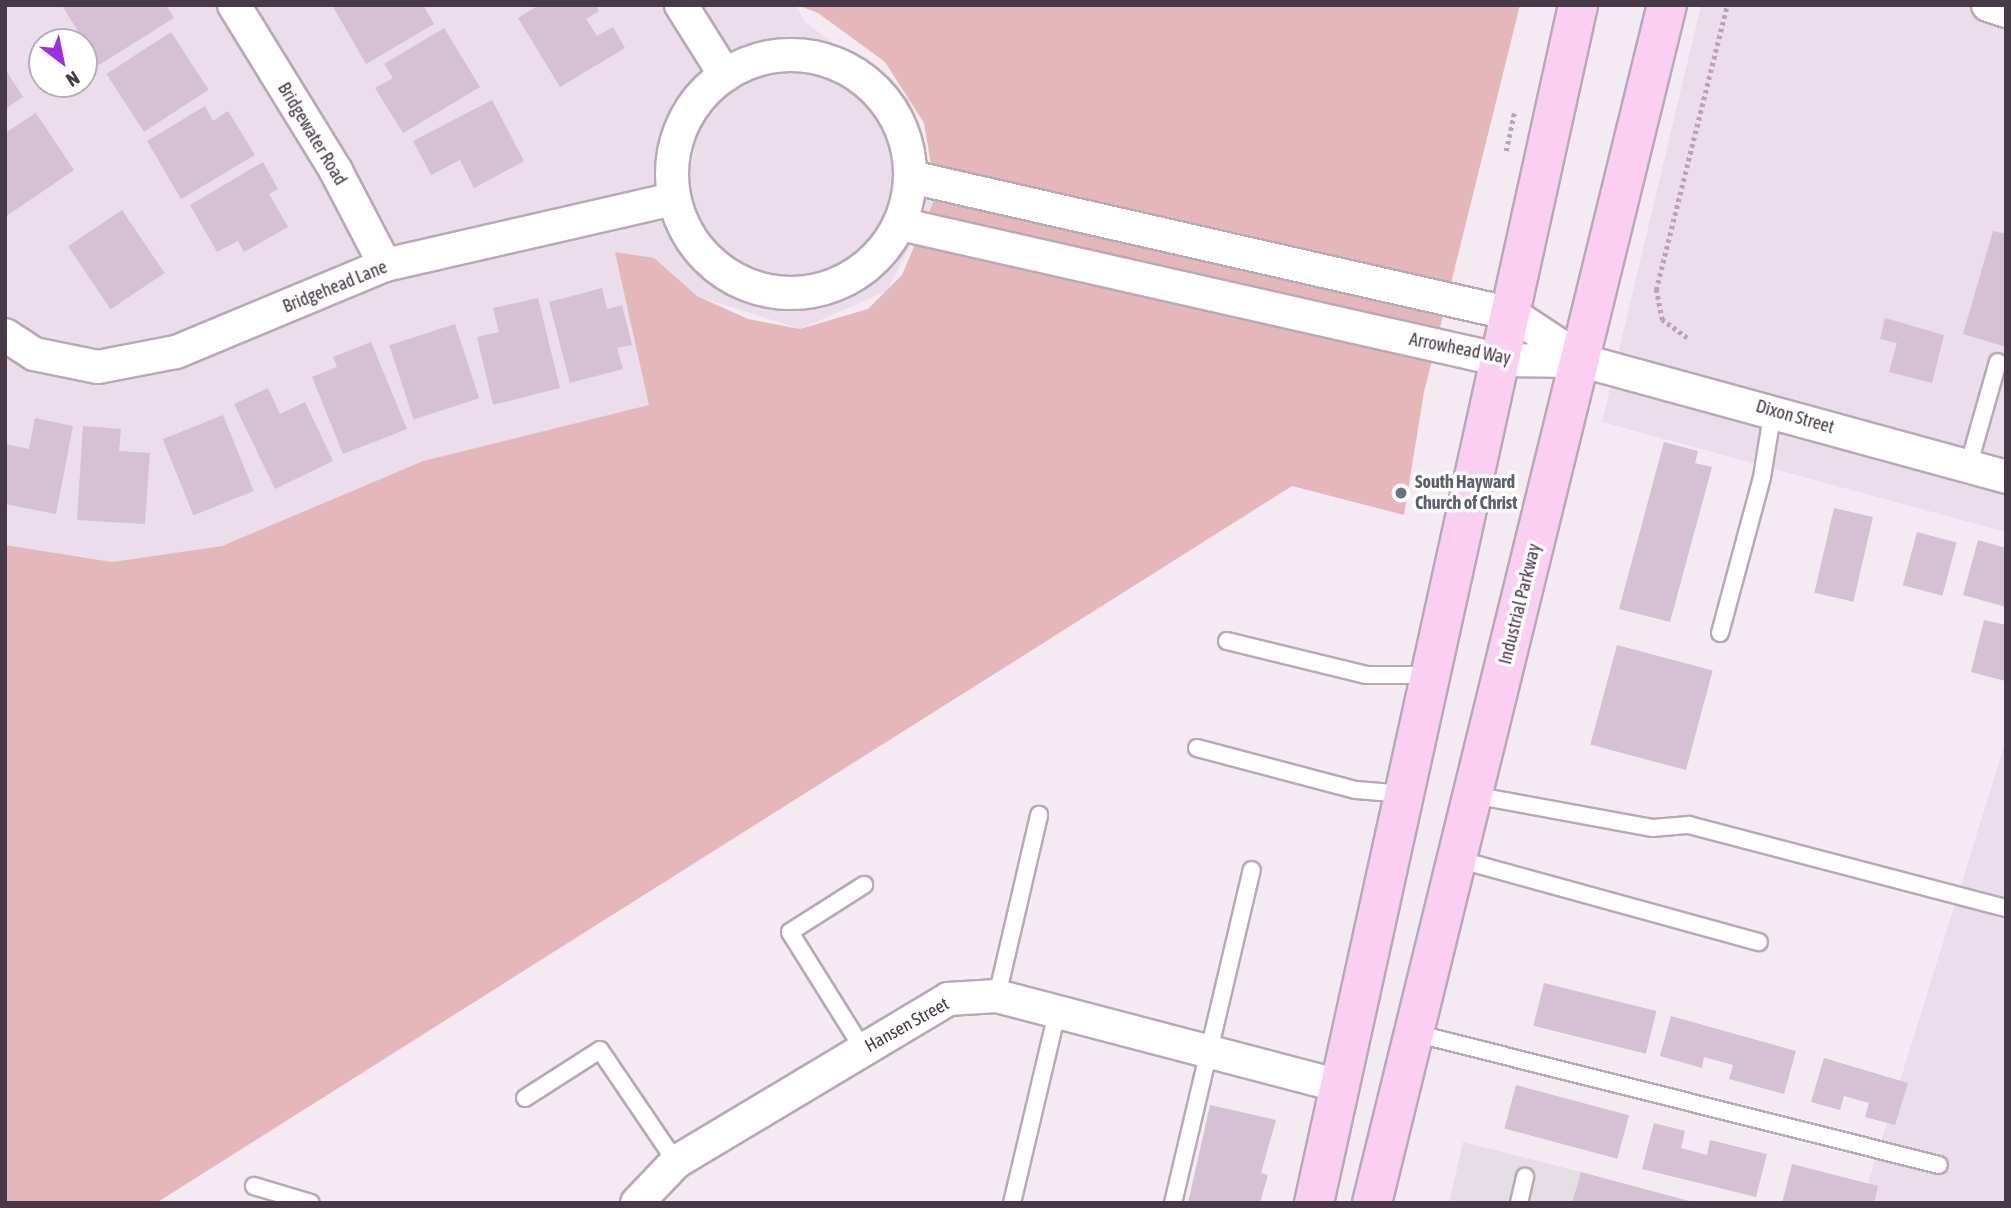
<!DOCTYPE html>
<style>
body{margin:0}
#map{position:relative;width:2011px;height:1208px;overflow:hidden;background:#f4ebf2;font-family:"Asap Condensed",sans-serif}
div>[style]{position:absolute}
[style*='--x']{left:calc(var(--x)*1px);top:calc(var(--y)*1px);width:calc(var(--w)*1px);rotate:calc(var(--a)*1deg)}
.residential>*{inset:0;background:#ebdde9}
.green>*{inset:0;background:#e4b8bb}
.parking>*{inset:0;background:#e3dfe3}
.building>*{inset:0;background:#d5c1d3;transform-origin:0 0}
.path>*{height:4.5px;margin-top:-2.25px;transform-origin:0;background:repeating-linear-gradient(90deg,#bfa0bc 0 3.5px,transparent 0 7px)}
.roads{filter:drop-shadow(2px 0 #b9a8b6) drop-shadow(-2px 0 #b9a8b6) drop-shadow(0 2px #b9a8b6) drop-shadow(0 -2px #b9a8b6)}
.lane>*{height:16px;margin:-8px;padding:0 8px;transform-origin:8px;border-radius:8px;background:#fff}
.street>*{height:32px;margin:-16px;padding:0 16px;transform-origin:16px;border-radius:16px;background:#fff}
.street>.ring{margin:-16px;padding:0;box-sizing:content-box;background:none;border:32px solid #fff;border-radius:50%}
.secondary>*{height:38px;margin:-19px;padding:0 19px;transform-origin:19px;border-radius:19px;background:#facff1}
.dots>*{width:19px;height:19px;translate:-50% -50%;box-sizing:border-box;border:4px solid #fff;border-radius:50%}
span{translate:-50% -50%;white-space:nowrap;text-align:center;line-height:1.15;-webkit-text-stroke:7px #fff;paint-order:stroke}
.street-label{font-size:18px;color:#473946}
.worship-label{font-size:18px;color:#5b616d;font-weight:700}
.left{translate:0 -50%;text-align:left}
.frame{position:absolute;inset:0;border:7px solid #473946;pointer-events:none}
.north{position:absolute;left:28px;top:28px;width:70px;height:70px;box-sizing:border-box;background:#fff;border:2px solid #b5b0b5;border-radius:50%;rotate:148deg;font-size:19px;font-weight:700;line-height:28px;text-align:center;color:#473946}
.north::after{content:'';display:block;margin:auto;width:24px;height:32px;background:#9f2fe7;clip-path:polygon(50% 0,100% 100%,50% 72%,0 100%)}
</style>
<div id="map">
<div class="residential">
<i style="clip-path:polygon(evenodd,5px 5px,796px 5px,805px 22px,909px 99px,936px 195px,887px 291px,800px 329px,697px 296px,650px 405px,423px 461px,222px 546px,112px 562px,5px 545px,5px 5px,42px 42px,84px 42px,84px 84px,42px 84px,42px 42px)"></i>
<i style="clip-path:polygon(1701px 5px,2006px 5px,2006px 532px,1602px 422px)"></i>
<i style="clip-path:polygon(2006px 740px,2006px 1203px,1862px 1203px)"></i>
</div>
<div class="green">
<i style="clip-path:polygon(797px 5px,1520px 5px,1424px 392px,1404px 515px,1292px 486px,156px 1203px,5px 1203px,5px 545px,112px 562px,222px 546px,423px 461px,649px 405px,615px 252px,654px 258px,697px 296px,748px 319px,800px 329px,868px 309px,902px 275px,936px 195px,924px 123px,885px 62px,818px 13px)"></i>
</div>
<div class="parking">
<i style="clip-path:polygon(1463px 1142px,1581px 1172px,1572px 1203px,1449px 1203px)"></i>
</div>
<div class="building">
<i style="clip-path:polygon(166px 5px,174px 18px,99px 65px,63px 7px)"></i>
<i style="clip-path:polygon(332px 5px,423px 5px,434px 24px,366px 64px)"></i>
<i style="clip-path:polygon(539px 5px,596px 5px,599px 11px,586px 19px,597px 36px,613px 27px,625px 48px,560px 87px,518px 18px)"></i>
<i style="clip-path:polygon(444px 28px,480px 87px,403px 133px,375px 88px,393px 78px,384px 64px)"></i>
<i style="left:171px;top:32px;width:69px;height:77px;rotate:57deg"></i>
<i style="clip-path:polygon(5px 69px,23px 97px,5px 109px)"></i>
<i style="clip-path:polygon(492px 100px,524px 161px,474px 188px,460px 160px,431px 175px,413px 141px)"></i>
<i style="clip-path:polygon(205px 106px,213px 121px,228px 111px,255px 155px,181px 199px,147px 141px)"></i>
<i style="clip-path:polygon(36px 113px,74px 170px,5px 217px,5px 133px)"></i>
<i style="clip-path:polygon(263px 162px,278px 189px,269px 194px,288px 227px,244px 252px,238px 241px,217px 252px,190px 205px)"></i>
<i style="left:122px;top:210px;width:76px;height:65px;rotate:56deg"></i>
<i style="clip-path:polygon(1993px 231px,2006px 234px,2006px 347px,1963px 334px)"></i>
<i style="clip-path:polygon(602px 288px,607px 309px,622px 305px,632px 345px,617px 348px,623px 369px,570px 383px,549px 302px)"></i>
<i style="clip-path:polygon(538px 298px,560px 388px,493px 405px,477px 337px,499px 332px,493px 308px)"></i>
<i style="clip-path:polygon(1885px 318px,1944px 335px,1932px 383px,1889px 372px,1897px 343px,1880px 339px)"></i>
<i style="left:455px;top:324px;width:78px;height:69px;rotate:72deg"></i>
<i style="clip-path:polygon(371px 342px,407px 429px,343px 454px,312px 377px,337px 367px,333px 357px)"></i>
<i style="clip-path:polygon(268px 388px,280px 414px,305px 402px,333px 461px,275px 489px,234px 404px)"></i>
<i style="left:223px;top:415px;width:82px;height:65px;rotate:68deg"></i>
<i style="clip-path:polygon(35px 418px,73px 426px,56px 514px,5px 504px,5px 444px,29px 449px)"></i>
<i style="clip-path:polygon(83px 426px,121px 429px,119px 451px,150px 453px,145px 524px,77px 520px)"></i>
<i style="clip-path:polygon(1664px 442px,1698px 451px,1695px 463px,1712px 467px,1670px 622px,1619px 609px)"></i>
<i style="left:1834px;top:508px;width:40px;height:87px;rotate:13deg"></i>
<i style="left:1917px;top:532px;width:41px;height:55px;rotate:15deg"></i>
<i style="clip-path:polygon(1978px 540px,2006px 548px,2006px 607px,1963px 595px)"></i>
<i style="clip-path:polygon(1984px 620px,2006px 625px,2005px 681px,1971px 672px)"></i>
<i style="left:1617px;top:645px;width:99px;height:103px;rotate:15deg"></i>
<i style="left:1544px;top:983px;width:116px;height:44px;rotate:14deg"></i>
<i style="clip-path:polygon(1671px 1016px,1796px 1051px,1784px 1094px,1729px 1079px,1733px 1065px,1704px 1057px,1702px 1068px,1660px 1056px)"></i>
<i style="clip-path:polygon(1824px 1058px,1908px 1083px,1895px 1125px,1865px 1117px,1869px 1103px,1844px 1096px,1840px 1110px,1811px 1102px)"></i>
<i style="left:1516px;top:1085px;width:117px;height:45px;rotate:15deg"></i>
<i style="clip-path:polygon(1210px 1105px,1276px 1120px,1261px 1173px,1268px 1175px,1260px 1203px,1188px 1203px)"></i>
<i style="clip-path:polygon(1654px 1123px,1685px 1131px,1681px 1148px,1707px 1155px,1710px 1140px,1767px 1154px,1756px 1197px,1642px 1169px)"></i>
<i style="clip-path:polygon(1792px 1164px,1878px 1186px,1874px 1203px,1782px 1203px)"></i>
<i style="clip-path:polygon(1581px 1172px,1693px 1202px,1692px 1203px,1572px 1203px)"></i>
</div>
<div class="path">
<i style="--x:1506;--y:151;--w:40;--a:-78"></i>
<i style="--x:1687;--y:338;--w:31;--a:-144"></i>
<i style="--x:1662;--y:320;--w:31;--a:-101"></i>
<i style="--x:1656;--y:290;--w:294;--a:-76"></i>
</div>
<div class="roads">
<div class="lane">
<i style="--x:1968;--y:467;--w:109;--a:-74.1"></i>
<i style="--x:1720;--y:633;--w:162;--a:-74.9"></i>
<i style="--x:1762;--y:477;--w:68;--a:-80.7"></i>
<i style="--x:1227;--y:641;--w:144;--a:13.7"></i>
<i style="--x:1367;--y:675;--w:64;--a:0"></i>
<i style="--x:1197;--y:748;--w:164;--a:14.8"></i>
<i style="--x:1356;--y:790;--w:49;--a:4.7"></i>
<i style="--x:1473;--y:795;--w:183;--a:10.4"></i>
<i style="--x:1653;--y:828;--w:36;--a:-5"></i>
<i style="--x:1689;--y:825;--w:328;--a:14.7"></i>
<i style="--x:1457;--y:859;--w:313;--a:15.4"></i>
<i style="--x:997;--y:996;--w:186;--a:-76.9"></i>
<i style="--x:1414;--y:1033;--w:541;--a:14.11"></i>
<i style="--x:863;--y:1049;--w:138;--a:-122"></i>
<i style="--x:790;--y:932;--w:88;--a:-32.4"></i>
<i style="--x:525;--y:1098;--w:89;--a:-32.6"></i>
<i style="--x:600;--y:1050;--w:135;--a:55.8"></i>
<i style="--x:254;--y:1186;--w:59;--a:16.6"></i>
<i style="--x:1012;--y:1203;--w:196;--a:-76.7"></i>
<i style="--x:1173;--y:1203;--w:342;--a:-76.7"></i>
<i style="--x:1519;--y:1203;--w:27;--a:-77"></i>
</div>
<div class="street">
<i style="--x:234;--y:5;--w:195;--a:58.4"></i>
<i style="--x:336;--y:171;--w:106;--a:62.5"></i>
<i style="--x:681;--y:5;--w:83;--a:57.8"></i>
<i style="--x:1988;--y:5;--w:19;--a:18"></i>
<i class="ring" style="left:672px;top:55px;width:206px;height:206px"></i>
<i style="--x:911;--y:177;--w:616;--a:12.84"></i>
<i style="--x:1512;--y:314;--w:85;--a:33.5"></i>
<i style="--x:900;--y:224;--w:616;--a:12.75"></i>
<i style="--x:1501;--y:360;--w:82;--a:0.7"></i>
<i style="--x:1583;--y:361;--w:439;--a:15.3"></i>
<i style="--x:5;--y:335;--w:35;--a:33"></i>
<i style="--x:34;--y:354;--w:65;--a:11.5"></i>
<i style="--x:98;--y:367;--w:79;--a:-10.9"></i>
<i style="--x:176;--y:352;--w:226;--a:-22.6"></i>
<i style="--x:385;--y:265;--w:296;--a:-12.9"></i>
<i style="--x:637;--y:1203;--w:57;--a:-46.4"></i>
<i style="--x:676;--y:1162;--w:317;--a:-30.9"></i>
<i style="--x:948;--y:999;--w:49;--a:-3.5"></i>
<i style="--x:997;--y:996;--w:355;--a:14.7"></i>
</div>
<div class="secondary">
<i style="--x:1314;--y:1203;--w:1227;--a:-77.57"></i>
<i style="--x:1372;--y:1203;--w:1234;--a:-76.17"></i>
</div>
</div>
<div class="dots">
<i style="left:1401px;top:493px;background:#6b7280"></i>
</div>
<div class="street-label">
<span style="left:312px;top:134px;rotate:59deg">Bridgewater Road</span>
<span style="left:335px;top:287px;rotate:-22deg">Bridgehead Lane</span>
<span style="left:1460px;top:349px;rotate:11deg">Arrowhead Way</span>
<span style="left:1795px;top:417px;rotate:16deg">Dixon Street</span>
<span style="left:1520px;top:604px;rotate:-76deg">Industrial Parkway</span>
<span style="left:907px;top:1025px;rotate:-29deg">Hansen Street</span>
</div>
<div class="worship-label">
<span class="left" style="left:1415px;top:493px">South Hayward<br>Church of Christ</span>
</div>
<div class="frame"></div>
<div class="north">N</div>
</div>
